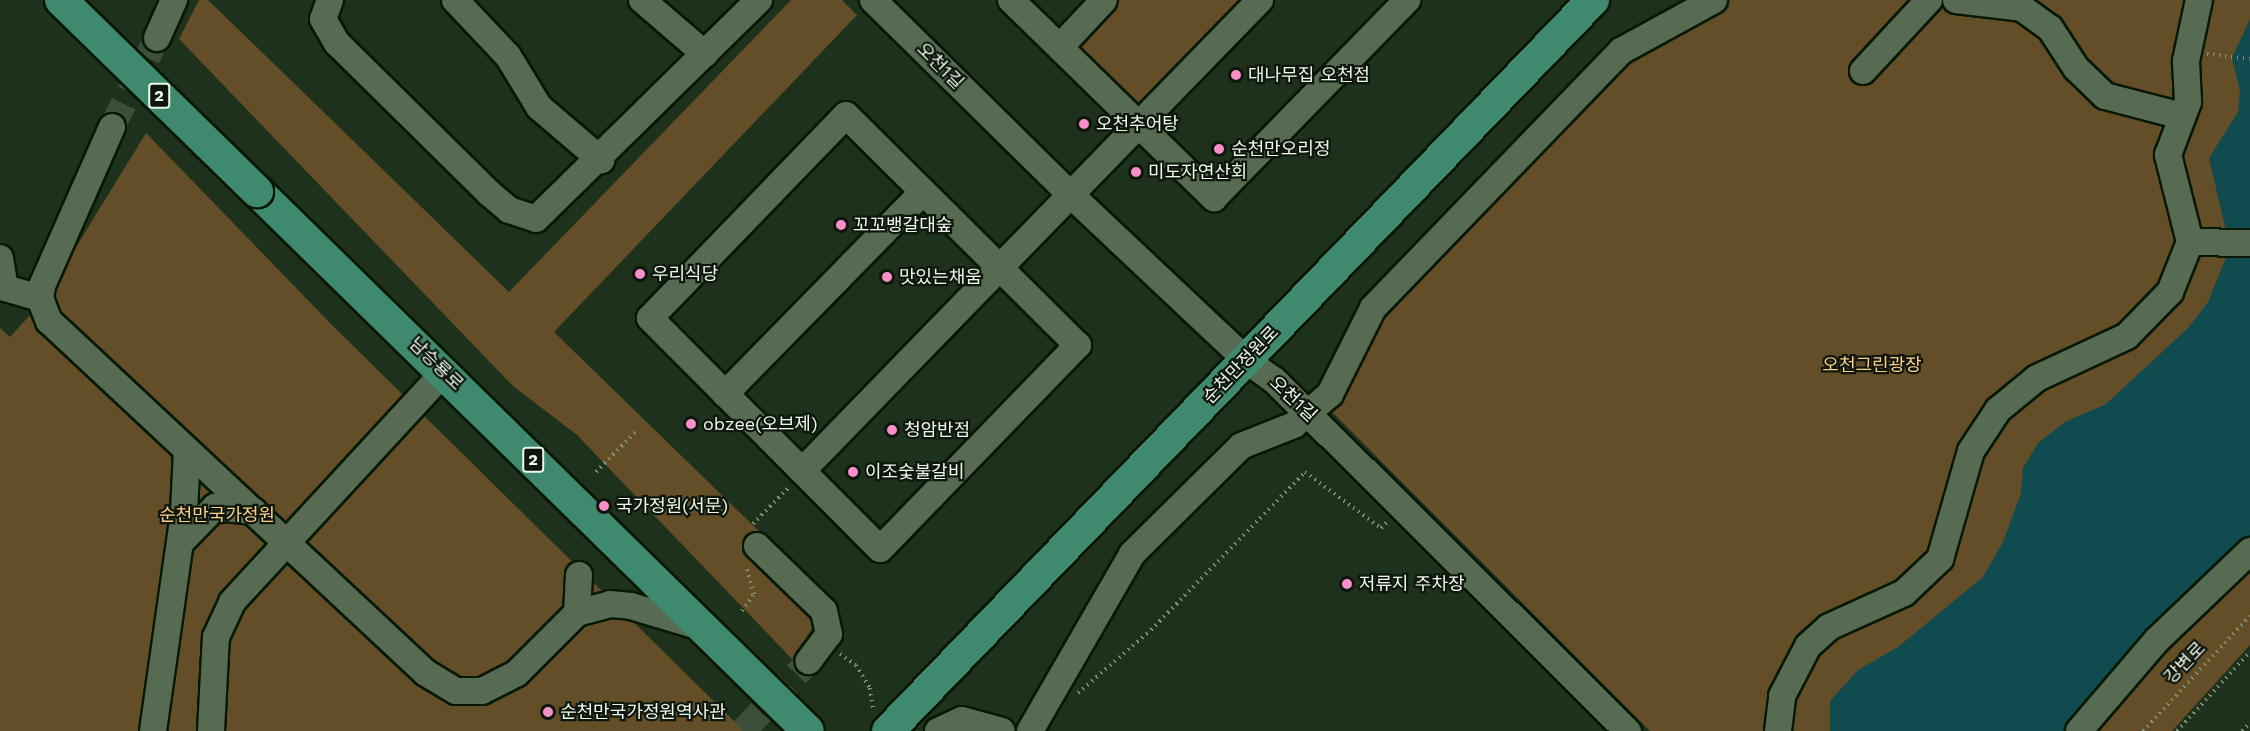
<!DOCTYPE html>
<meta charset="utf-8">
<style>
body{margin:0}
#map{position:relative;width:2250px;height:731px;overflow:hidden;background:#1e311c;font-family:"Work Sans","Noto Sans KR",sans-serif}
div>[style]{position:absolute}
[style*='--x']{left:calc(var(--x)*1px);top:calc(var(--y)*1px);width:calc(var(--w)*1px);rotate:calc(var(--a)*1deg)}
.green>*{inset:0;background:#634e28}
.water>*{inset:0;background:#0f4b4f}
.minor-tunnel>*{height:26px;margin-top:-13px;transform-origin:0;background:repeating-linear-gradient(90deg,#3d4f3b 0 26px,transparent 0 39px)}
.path>*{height:4px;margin-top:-2px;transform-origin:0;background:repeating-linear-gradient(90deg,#81907f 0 1.5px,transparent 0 6px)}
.roads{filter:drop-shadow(2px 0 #071805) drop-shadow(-2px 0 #071805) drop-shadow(0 2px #071805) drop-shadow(0 -2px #071805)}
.minor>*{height:26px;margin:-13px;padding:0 13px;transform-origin:13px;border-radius:13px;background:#576b53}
.major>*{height:32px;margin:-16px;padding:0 16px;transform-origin:16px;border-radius:16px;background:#3f896f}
.bridges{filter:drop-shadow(2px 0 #071805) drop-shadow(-2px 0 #071805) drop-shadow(0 2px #071805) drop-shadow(0 -2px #071805)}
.major-bridge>*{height:32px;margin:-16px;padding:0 16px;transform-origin:16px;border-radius:16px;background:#3f896f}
.dots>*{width:16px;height:16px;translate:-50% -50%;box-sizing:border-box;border:3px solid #0e160d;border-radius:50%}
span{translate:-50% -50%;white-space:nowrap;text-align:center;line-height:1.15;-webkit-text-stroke:4.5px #0e160d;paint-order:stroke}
.shield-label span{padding:2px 4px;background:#0e160d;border:2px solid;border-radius:4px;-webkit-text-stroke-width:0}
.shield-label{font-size:16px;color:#ecf8ea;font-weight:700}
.street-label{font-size:18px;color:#ecf8ea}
.poi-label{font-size:18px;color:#ecf8ea}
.left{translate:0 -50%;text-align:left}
.park-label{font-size:18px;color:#facf88}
</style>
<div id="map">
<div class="green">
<i style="clip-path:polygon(199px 0,208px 0,509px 292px,791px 0,842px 0,857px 15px,554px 332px,765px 537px,814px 626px,792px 659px,577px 435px,513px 386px,179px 39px)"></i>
<i style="clip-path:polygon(1120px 0,1240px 0,1133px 109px,1082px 59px,1080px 41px)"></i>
<i style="clip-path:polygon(1718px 0,2250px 0,2250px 645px,2172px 731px,1650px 731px,1326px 406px,1367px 323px,1618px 59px)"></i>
<i style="clip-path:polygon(146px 133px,331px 324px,744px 731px,0 731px,0 328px,10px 337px,43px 301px)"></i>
</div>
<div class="water">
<i style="clip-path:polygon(2250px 19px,2250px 539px,2146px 632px,2068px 731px,1830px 731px,1830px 701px,1858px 670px,1898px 647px,1983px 577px,2003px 542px,2021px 493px,2023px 468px,2038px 443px,2065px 422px,2106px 404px,2188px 328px,2208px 302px,2230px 248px,2209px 158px,2238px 112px,2240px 91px,2232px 58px)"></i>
</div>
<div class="minor-tunnel">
<i style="--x:112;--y:127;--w:100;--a:-63.2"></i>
<i style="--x:743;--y:731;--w:96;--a:-46.7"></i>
</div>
<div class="path">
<i style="--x:2207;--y:54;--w:43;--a:6.6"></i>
<i style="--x:596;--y:472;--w:59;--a:-45.7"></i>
<i style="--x:753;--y:524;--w:52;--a:-45.8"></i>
<i style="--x:742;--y:611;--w:21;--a:-55"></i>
<i style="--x:754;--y:594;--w:26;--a:-106"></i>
<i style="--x:840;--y:654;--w:19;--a:35"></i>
<i style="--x:856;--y:665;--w:27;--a:59"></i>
<i style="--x:870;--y:688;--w:20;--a:81"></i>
<i style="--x:1078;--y:693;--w:96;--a:-40.8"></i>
<i style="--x:1151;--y:630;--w:221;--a:-45.7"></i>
<i style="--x:1305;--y:472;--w:94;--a:36.4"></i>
<i style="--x:1381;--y:528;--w:10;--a:-45"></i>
<i style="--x:2143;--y:731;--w:157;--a:-47.1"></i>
<i style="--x:2177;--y:731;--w:108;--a:-47.3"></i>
<i style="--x:2242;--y:731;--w:11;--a:-45"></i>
</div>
<div class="roads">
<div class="minor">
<i style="--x:330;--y:0;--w:20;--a:110"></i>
<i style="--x:323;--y:19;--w:28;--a:60"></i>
<i style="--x:337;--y:43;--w:214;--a:44.6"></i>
<i style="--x:489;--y:193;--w:26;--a:40"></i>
<i style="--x:509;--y:210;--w:28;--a:18"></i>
<i style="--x:536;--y:219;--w:313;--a:-44.5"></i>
<i style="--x:455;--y:0;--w:77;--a:46.6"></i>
<i style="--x:508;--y:56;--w:60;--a:58.7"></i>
<i style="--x:539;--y:107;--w:82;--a:40.5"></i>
<i style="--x:642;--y:0;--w:83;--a:40.6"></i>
<i style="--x:873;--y:0;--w:278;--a:44.6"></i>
<i style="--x:1071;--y:195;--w:241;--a:43.3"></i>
<i style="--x:1246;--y:360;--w:34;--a:36"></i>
<i style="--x:1274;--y:380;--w:499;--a:44.8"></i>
<i style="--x:1011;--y:0;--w:284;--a:44.3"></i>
<i style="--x:1214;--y:198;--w:277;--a:-45.7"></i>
<i style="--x:1956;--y:0;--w:66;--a:6.9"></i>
<i style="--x:2022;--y:8;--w:34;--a:36"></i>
<i style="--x:2050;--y:28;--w:48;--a:57"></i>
<i style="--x:2076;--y:68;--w:40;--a:44"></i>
<i style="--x:2105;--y:96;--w:80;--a:14.6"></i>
<i style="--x:157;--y:38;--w:42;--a:-65.9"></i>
<i style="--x:1060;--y:47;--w:64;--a:-46.9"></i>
<i style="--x:1863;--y:71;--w:97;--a:-47.1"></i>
<i style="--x:846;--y:115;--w:327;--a:44.8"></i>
<i style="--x:1078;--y:345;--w:284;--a:134.1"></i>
<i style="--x:880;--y:549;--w:326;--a:-134.9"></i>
<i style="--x:650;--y:318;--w:282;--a:-46"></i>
<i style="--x:112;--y:127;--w:174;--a:113.8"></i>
<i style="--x:42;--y:286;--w:12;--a:99"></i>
<i style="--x:40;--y:298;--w:25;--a:69"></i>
<i style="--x:49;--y:321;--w:516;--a:43.04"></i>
<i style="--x:426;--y:673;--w:35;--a:31"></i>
<i style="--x:456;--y:691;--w:26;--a:0"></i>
<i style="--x:482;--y:691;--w:39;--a:-27"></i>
<i style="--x:517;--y:673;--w:85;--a:-45"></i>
<i style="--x:2190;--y:242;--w:60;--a:1"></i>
<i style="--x:0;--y:258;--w:30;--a:81"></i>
<i style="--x:5;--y:288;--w:36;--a:16"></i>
<i style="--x:725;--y:394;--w:283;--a:-45.6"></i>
<i style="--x:802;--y:471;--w:657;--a:-45.8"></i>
<i style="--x:181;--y:542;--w:49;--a:-45.8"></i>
<i style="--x:215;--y:507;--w:39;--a:6"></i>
<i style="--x:757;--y:546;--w:93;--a:44.1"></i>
<i style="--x:824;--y:611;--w:24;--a:78"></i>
<i style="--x:829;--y:634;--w:34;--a:127"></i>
<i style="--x:579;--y:575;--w:38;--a:93"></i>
<i style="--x:577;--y:613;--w:34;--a:-15"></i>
<i style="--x:610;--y:604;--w:21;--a:5"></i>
<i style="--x:631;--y:606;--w:73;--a:16.7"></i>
<i style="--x:153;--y:731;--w:221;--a:-81.9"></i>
<i style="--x:184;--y:512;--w:62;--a:-87.2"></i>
<i style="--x:211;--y:731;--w:94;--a:-87"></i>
<i style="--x:216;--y:637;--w:38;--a:-65"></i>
<i style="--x:232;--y:602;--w:313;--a:-47.3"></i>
<i style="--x:938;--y:731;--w:26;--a:-25"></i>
<i style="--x:962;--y:720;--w:41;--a:15.4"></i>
<i style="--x:1030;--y:731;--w:204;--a:-60"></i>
<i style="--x:1132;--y:554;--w:153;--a:-44.7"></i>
<i style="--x:1241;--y:446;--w:57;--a:-21.6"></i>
<i style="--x:1294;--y:425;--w:48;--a:-40.7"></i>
<i style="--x:1330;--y:394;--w:96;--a:-63.4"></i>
<i style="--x:1373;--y:308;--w:357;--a:-46"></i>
<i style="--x:1621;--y:51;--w:106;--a:-28.7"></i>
<i style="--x:1778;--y:731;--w:35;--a:-83"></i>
<i style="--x:1782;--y:696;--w:56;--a:-62.5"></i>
<i style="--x:1808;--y:646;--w:28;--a:-42"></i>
<i style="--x:1829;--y:627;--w:82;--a:-24.4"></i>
<i style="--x:1904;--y:593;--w:50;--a:-43.4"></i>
<i style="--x:1940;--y:559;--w:112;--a:-74"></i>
<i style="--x:1971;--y:451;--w:49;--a:-56.6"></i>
<i style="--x:1998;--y:410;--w:50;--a:-39.4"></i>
<i style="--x:2037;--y:378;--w:99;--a:-25"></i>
<i style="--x:2127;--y:336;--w:62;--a:-45.7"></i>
<i style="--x:2170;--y:292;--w:54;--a:-68.2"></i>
<i style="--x:2190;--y:242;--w:90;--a:-104.2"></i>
<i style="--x:2168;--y:155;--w:57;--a:-69.3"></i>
<i style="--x:2188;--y:102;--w:41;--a:-92.8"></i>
<i style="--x:2186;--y:61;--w:62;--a:-78"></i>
<i style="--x:2079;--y:731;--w:120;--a:-49.4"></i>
<i style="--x:2157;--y:640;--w:129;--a:-43.7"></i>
</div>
<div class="major">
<i style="--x:257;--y:191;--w:771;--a:44.42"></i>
<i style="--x:888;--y:731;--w:1016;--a:-46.04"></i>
</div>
</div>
<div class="bridges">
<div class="major-bridge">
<i style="--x:61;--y:0;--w:274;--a:44.3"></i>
</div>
</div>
<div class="dots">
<i style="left:1236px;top:75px;background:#f98fc8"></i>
<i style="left:1084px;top:124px;background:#f98fc8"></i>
<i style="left:1219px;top:149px;background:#f98fc8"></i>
<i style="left:1136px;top:172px;background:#f98fc8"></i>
<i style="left:841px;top:225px;background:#f98fc8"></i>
<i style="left:640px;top:274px;background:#f98fc8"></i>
<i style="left:887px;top:277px;background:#f98fc8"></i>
<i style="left:691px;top:424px;background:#f98fc8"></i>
<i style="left:892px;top:430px;background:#f98fc8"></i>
<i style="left:853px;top:472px;background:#f98fc8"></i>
<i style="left:604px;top:506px;background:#f98fc8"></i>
<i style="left:1347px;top:584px;background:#f98fc8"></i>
<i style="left:548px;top:712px;background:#f98fc8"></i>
</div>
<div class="shield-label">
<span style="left:159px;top:96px">2</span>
<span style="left:533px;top:460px">2</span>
</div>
<div class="street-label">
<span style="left:940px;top:66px;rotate:45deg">오천1길</span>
<span style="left:436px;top:364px;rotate:44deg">남승룡로</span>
<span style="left:1241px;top:365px;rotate:-46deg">순천만정원로</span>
<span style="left:1293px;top:399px;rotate:43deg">오천1길</span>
<span style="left:2185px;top:663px;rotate:-46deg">강변로</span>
</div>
<div class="poi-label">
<span class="left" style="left:1248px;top:75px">대나무집 오천점</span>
<span class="left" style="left:1096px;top:124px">오천추어탕</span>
<span class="left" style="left:1231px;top:149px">순천만오리정</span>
<span class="left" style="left:1148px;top:172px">미도자연산회</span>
<span class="left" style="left:853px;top:225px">꼬꼬뱅갈대숲</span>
<span class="left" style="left:652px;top:274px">우리식당</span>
<span class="left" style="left:899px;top:277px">맛있는채움</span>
<span class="left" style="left:703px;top:424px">obzee(오브제)</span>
<span class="left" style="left:904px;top:430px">청암반점</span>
<span class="left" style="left:865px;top:472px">이조숯불갈비</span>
<span class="left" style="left:616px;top:506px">국가정원(서문)</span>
<span class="left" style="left:1359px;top:584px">저류지 주차장</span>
<span class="left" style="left:560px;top:712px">순천만국가정원역사관</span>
</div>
<div class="park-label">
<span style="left:1872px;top:365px">오천그린광장</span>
<span style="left:217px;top:515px">순천만국가정원</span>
</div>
</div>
